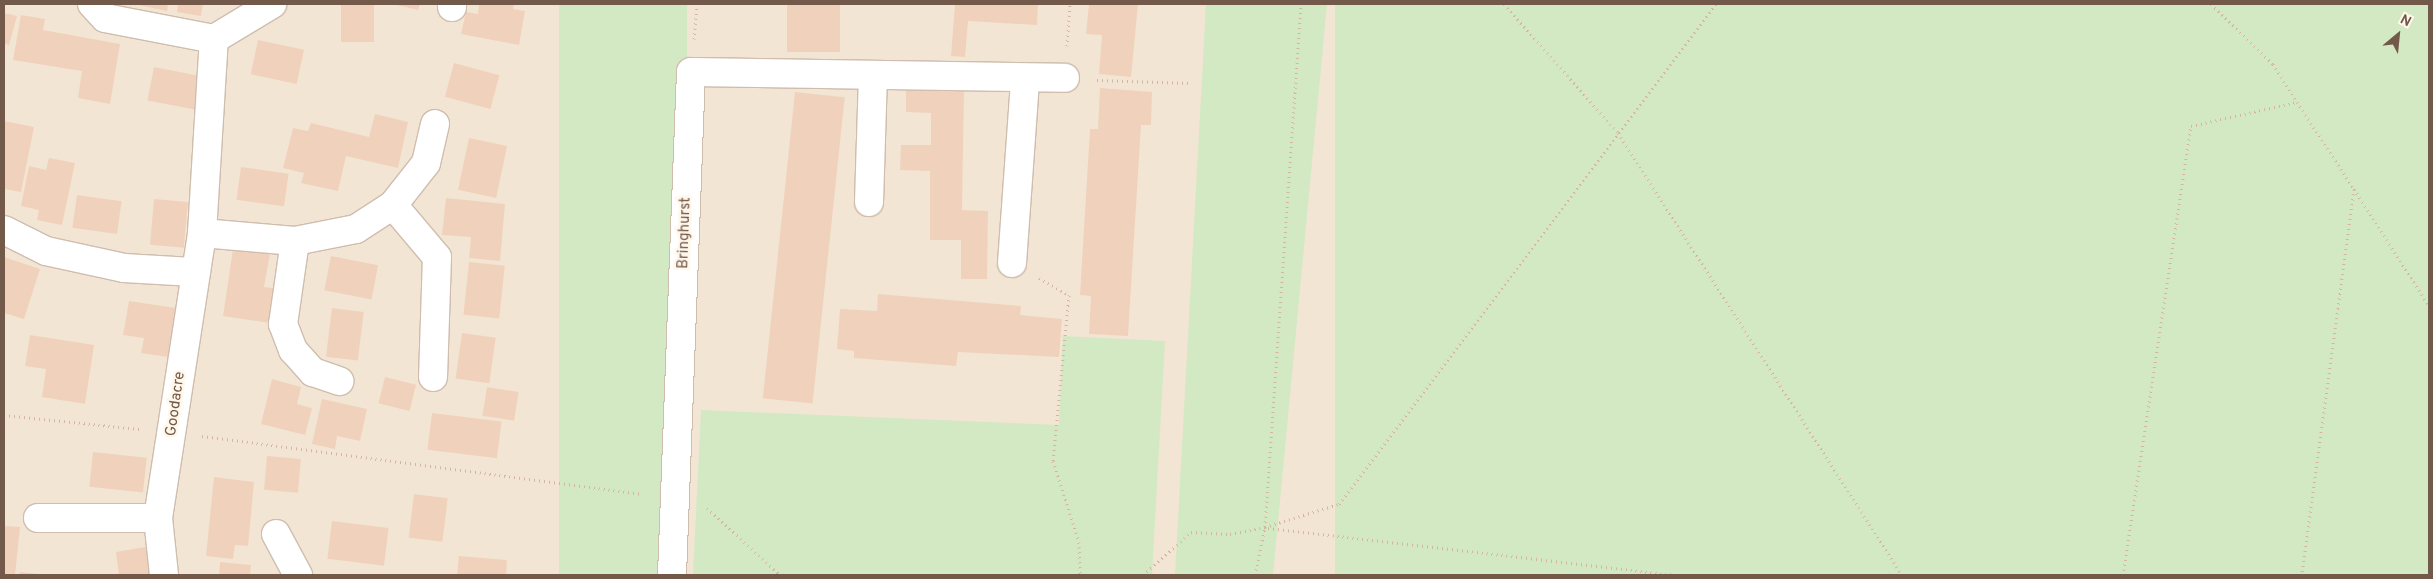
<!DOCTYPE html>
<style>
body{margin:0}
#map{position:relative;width:2433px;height:579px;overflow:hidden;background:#fcf3e4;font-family:Overpass,sans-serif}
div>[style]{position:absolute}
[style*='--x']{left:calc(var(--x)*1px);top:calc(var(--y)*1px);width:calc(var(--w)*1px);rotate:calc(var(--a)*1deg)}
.residential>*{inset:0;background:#f3e5d3;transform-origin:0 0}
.green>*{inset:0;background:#d2e9c3;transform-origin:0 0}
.building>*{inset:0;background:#f0d2bc;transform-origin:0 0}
.path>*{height:3px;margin-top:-1.5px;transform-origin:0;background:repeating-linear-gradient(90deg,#d5b5a0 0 1px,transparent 0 5px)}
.roads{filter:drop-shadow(1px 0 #cfbdae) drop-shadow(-1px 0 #cfbdae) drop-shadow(0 1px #cfbdae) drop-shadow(0 -1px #cfbdae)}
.minor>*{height:28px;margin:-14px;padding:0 14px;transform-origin:14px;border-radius:14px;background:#fff}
span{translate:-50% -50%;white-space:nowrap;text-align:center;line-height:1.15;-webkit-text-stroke:5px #fff7ea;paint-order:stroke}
.street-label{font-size:15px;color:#73594a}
.frame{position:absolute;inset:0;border:5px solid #73594a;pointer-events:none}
.north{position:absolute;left:2373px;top:10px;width:50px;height:50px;-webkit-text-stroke:4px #fff7ea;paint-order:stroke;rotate:28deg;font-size:14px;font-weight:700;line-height:20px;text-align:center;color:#73594a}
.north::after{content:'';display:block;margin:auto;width:18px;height:22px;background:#73594a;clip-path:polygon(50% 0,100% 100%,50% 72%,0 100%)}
</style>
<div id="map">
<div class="residential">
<i style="left:4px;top:4px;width:2425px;height:571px"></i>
</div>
<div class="green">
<i style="left:559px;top:4px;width:128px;height:572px"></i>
<i style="clip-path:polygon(1206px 4px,1327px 4px,1273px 575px,1175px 575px)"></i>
<i style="left:1335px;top:4px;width:1094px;height:574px"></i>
<i style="clip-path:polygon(1063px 336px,1165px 341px,1152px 575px,693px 575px,701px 410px,1059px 425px)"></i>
</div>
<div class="building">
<i style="clip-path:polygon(134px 4px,168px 4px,167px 11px)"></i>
<i style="clip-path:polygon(178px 4px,203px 4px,201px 16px,177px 12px)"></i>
<i style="left:341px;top:4px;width:33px;height:38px"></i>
<i style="clip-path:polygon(392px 4px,420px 4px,418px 10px)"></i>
<i style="clip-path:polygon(479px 4px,514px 4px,513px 9px,525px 11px,519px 45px,461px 34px,466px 12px,478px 14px)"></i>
<i style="left:787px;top:4px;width:53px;height:48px"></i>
<i style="clip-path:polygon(955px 4px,1038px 4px,1037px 25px,968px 21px,965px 57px,951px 56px)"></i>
<i style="clip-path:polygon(1089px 4px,1138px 4px,1131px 77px,1099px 74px,1102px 35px,1086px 34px)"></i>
<i style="clip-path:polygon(4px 13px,17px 16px,9px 45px,4px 43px)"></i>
<i style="clip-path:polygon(21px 15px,45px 19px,43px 30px,120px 44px,110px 104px,78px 98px,82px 71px,13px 60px)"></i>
<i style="left:258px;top:40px;width:47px;height:35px;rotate:12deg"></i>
<i style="left:454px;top:63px;width:47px;height:35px;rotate:15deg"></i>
<i style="left:154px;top:67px;width:48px;height:34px;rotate:11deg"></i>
<i style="clip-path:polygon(1100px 88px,1152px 92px,1151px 125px,1141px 125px,1128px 336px,1089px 334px,1091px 296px,1080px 295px,1090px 129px,1098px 129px)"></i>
<i style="clip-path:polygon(906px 89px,964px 90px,962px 210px,988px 211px,987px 279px,961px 279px,961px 240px,930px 240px,930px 171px,900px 170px,901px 145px,931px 145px,931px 113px,906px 112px)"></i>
<i style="left:795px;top:92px;width:50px;height:308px;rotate:6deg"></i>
<i style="clip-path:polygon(375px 114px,408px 122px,398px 168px,346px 156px,338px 191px,301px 183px,304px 173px,283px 168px,293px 128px,308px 131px,311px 123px,369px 137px)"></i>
<i style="clip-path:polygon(4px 121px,34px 127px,21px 192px,4px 189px)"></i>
<i style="left:469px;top:138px;width:39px;height:53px;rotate:12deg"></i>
<i style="clip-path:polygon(49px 158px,75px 163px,62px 225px,37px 220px,39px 210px,21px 206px,29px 166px,46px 170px)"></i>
<i style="left:241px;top:167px;width:48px;height:33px;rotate:8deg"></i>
<i style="left:77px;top:195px;width:45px;height:33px;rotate:8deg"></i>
<i style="clip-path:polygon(446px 198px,505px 204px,500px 261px,469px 258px,471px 237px,442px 235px)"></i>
<i style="left:154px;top:199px;width:34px;height:46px;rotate:5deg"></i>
<i style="clip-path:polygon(233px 249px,270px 254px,264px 287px,282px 289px,277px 324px,223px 316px)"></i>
<i style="left:331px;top:256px;width:48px;height:35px;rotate:11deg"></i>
<i style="clip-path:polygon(4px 257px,40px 269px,24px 319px,4px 313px)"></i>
<i style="left:469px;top:262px;width:36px;height:53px;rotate:6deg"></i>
<i style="clip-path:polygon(878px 294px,1021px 306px,1020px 315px,1062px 319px,1059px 357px,958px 352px,956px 366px,854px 358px,854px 351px,837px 349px,840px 309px,877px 311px)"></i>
<i style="clip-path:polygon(129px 301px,176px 308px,168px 357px,141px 353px,144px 338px,123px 335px)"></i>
<i style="left:332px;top:308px;width:32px;height:49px;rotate:7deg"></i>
<i style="left:462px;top:333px;width:34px;height:46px;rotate:8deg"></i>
<i style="clip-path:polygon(30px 335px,94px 345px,85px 404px,42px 397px,46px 369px,25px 366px)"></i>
<i style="left:385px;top:377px;width:32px;height:27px;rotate:14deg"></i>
<i style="clip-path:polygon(272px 379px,301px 387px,297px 404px,312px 408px,305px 435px,261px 424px)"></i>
<i style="left:487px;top:387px;width:32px;height:29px;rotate:9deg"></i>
<i style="clip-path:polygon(322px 399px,367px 409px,360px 441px,337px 436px,335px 449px,312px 444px)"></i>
<i style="left:432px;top:413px;width:70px;height:37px;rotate:7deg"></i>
<i style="left:93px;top:452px;width:54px;height:35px;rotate:6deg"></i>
<i style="left:267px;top:456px;width:34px;height:34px;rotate:5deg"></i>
<i style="clip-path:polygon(214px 477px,254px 482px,248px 546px,235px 545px,233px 559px,206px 556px)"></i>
<i style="left:414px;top:494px;width:34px;height:44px;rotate:7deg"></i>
<i style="left:332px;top:521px;width:57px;height:38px;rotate:7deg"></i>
<i style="clip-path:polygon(4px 526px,20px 527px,15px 575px,4px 575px)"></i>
<i style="clip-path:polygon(151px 546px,155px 575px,119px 575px,116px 552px)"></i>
<i style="clip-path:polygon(459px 556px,507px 560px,506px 575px,457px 575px)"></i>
<i style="clip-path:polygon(220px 562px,251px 565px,250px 575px,219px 575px)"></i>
<i style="clip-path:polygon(20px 572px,38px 574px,38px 575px,19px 575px)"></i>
</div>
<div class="path">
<i style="--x:1504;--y:4;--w:172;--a:48.5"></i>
<i style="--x:1618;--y:133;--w:525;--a:57.28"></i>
<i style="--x:2211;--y:4;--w:86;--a:44.1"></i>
<i style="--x:2273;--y:64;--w:45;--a:57.7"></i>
<i style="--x:694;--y:39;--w:35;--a:-85"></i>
<i style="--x:1067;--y:46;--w:42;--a:-85.9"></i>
<i style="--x:1097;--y:80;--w:94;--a:1.8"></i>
<i style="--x:2354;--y:189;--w:139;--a:57.3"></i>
<i style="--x:1039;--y:278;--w:34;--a:30"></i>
<i style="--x:1069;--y:295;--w:167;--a:95.5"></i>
<i style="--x:1053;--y:461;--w:85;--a:72.2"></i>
<i style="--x:1079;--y:542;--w:33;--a:88"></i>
<i style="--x:4;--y:415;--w:136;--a:5.9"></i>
<i style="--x:202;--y:436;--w:444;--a:7.5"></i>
<i style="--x:707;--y:508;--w:99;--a:42.5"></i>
<i style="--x:1268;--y:528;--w:410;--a:6.6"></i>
<i style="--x:1143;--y:575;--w:64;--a:-41.9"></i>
<i style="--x:1191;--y:532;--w:39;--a:3"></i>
<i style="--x:1230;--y:534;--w:36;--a:-11"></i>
<i style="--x:1265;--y:527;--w:77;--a:-17.3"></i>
<i style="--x:1339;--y:504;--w:626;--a:-52.98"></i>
<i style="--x:1255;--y:575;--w:49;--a:-78.2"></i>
<i style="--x:1265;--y:527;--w:524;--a:-86.06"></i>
<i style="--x:2123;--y:575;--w:454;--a:-81.4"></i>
<i style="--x:2191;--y:126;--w:109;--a:-12.8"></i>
<i style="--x:2297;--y:102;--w:104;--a:56.8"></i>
<i style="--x:2354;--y:189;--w:389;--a:97.7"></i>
</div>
<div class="roads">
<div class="minor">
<i style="--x:92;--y:4;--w:19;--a:47"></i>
<i style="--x:105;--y:18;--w:111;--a:10.9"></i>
<i style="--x:452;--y:7;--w:3;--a:-90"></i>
<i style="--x:869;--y:202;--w:126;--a:-88.2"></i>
<i style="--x:393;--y:205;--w:68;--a:49.8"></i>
<i style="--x:437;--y:257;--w:120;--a:91.9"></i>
<i style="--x:4;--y:230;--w:47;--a:26.6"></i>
<i style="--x:46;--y:251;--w:80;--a:12.3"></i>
<i style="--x:124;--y:268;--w:69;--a:3.3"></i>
<i style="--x:202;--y:233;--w:93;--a:4.9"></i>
<i style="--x:295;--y:241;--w:62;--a:-11.1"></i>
<i style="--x:356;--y:229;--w:44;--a:-33"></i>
<i style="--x:393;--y:205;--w:53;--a:-51.8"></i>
<i style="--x:426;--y:163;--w:40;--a:-77"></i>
<i style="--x:295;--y:241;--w:84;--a:98.2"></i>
<i style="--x:283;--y:324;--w:28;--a:69"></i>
<i style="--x:293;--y:350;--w:30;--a:48"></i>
<i style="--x:313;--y:372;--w:28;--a:19"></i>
<i style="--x:1012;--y:263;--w:183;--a:-85.9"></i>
<i style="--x:38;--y:518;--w:120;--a:0"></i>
<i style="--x:276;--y:534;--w:47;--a:61.8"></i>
<i style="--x:164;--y:575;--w:57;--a:-96"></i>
<i style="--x:158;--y:518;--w:288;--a:-81.2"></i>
<i style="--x:202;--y:233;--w:194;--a:-86.5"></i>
<i style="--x:214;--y:39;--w:68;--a:-31.1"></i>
<i style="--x:672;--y:575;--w:503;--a:-87.84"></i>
<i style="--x:691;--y:72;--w:374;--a:0.9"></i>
</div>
</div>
<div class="street-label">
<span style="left:685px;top:233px;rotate:-88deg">Bringhurst</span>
<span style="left:176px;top:404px;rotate:-82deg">Goodacre</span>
</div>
<div class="frame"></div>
<div class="north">N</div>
</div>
